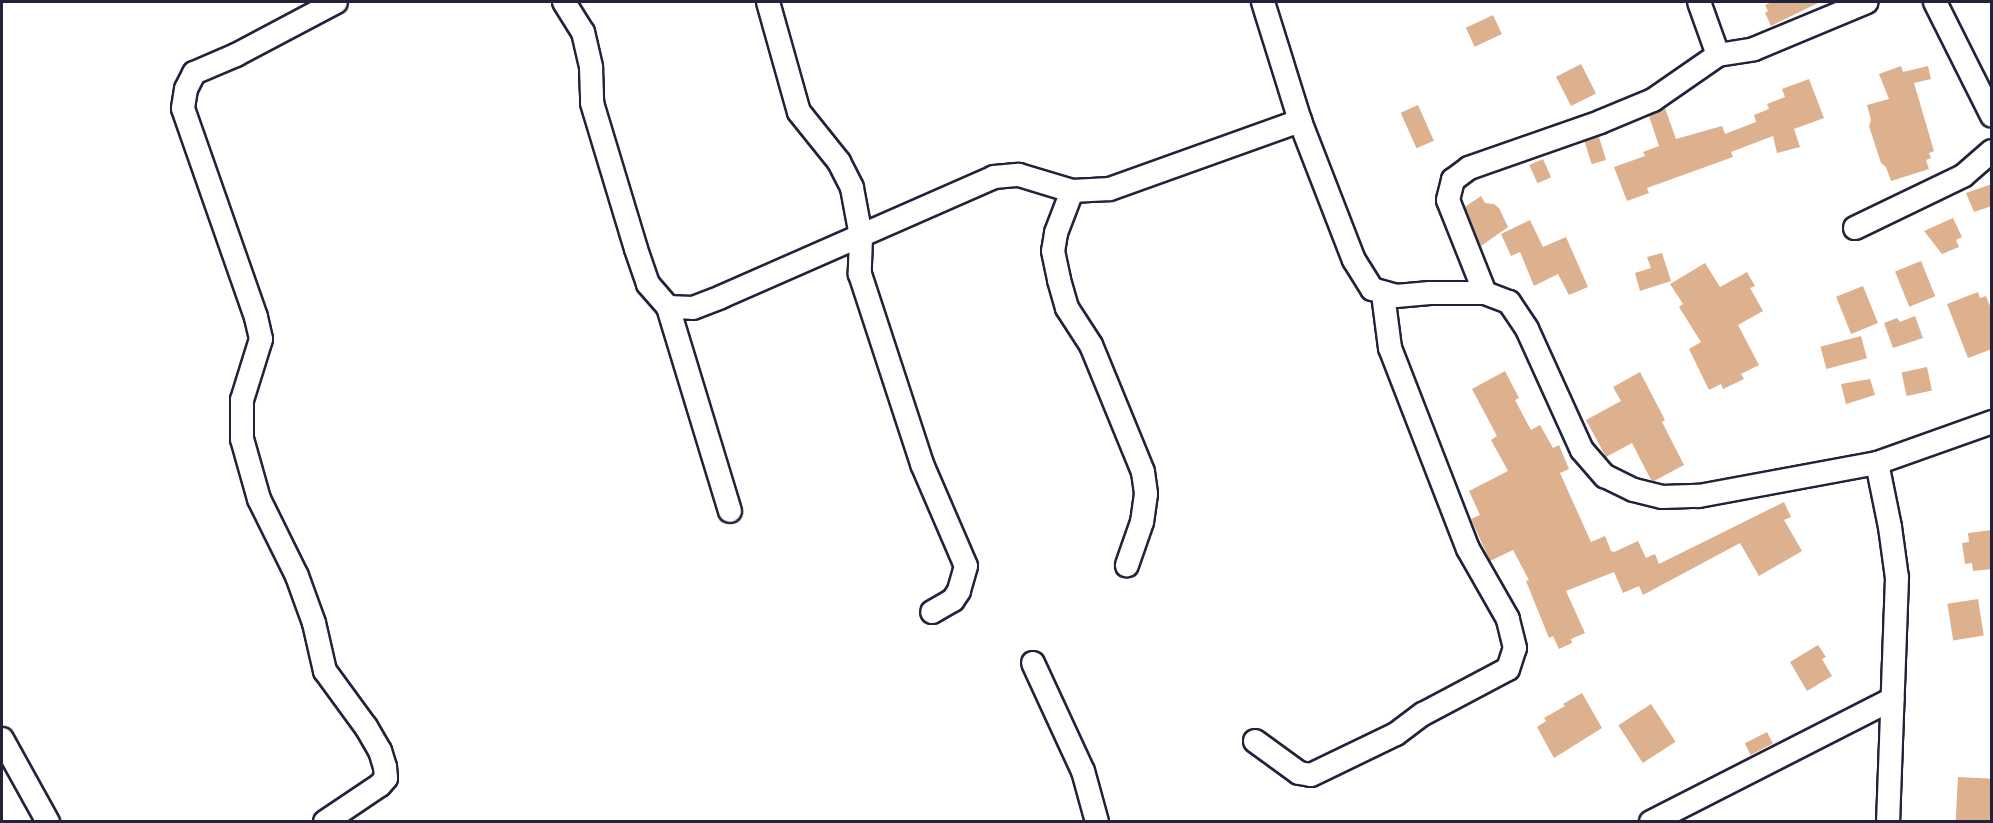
<!DOCTYPE html>
<style>
body{margin:0}
#map{position:relative;width:1993px;height:823px;overflow:hidden;background:#fff;font-family:"Gochi Hand",sans-serif}
div>[style]{position:absolute}
[style*='--x']{left:calc(var(--x)*1px);top:calc(var(--y)*1px);width:calc(var(--w)*1px);rotate:calc(var(--a)*1deg)}
.building>*{inset:0;background:#ddb08e;transform-origin:0 0}
.roads{filter:drop-shadow(2px 0 #22223b) drop-shadow(-2px 0 #22223b) drop-shadow(0 2px #22223b) drop-shadow(0 -2px #22223b)}
.minor>*{height:22px;margin:-11px;padding:0 11px;transform-origin:11px;border-radius:11px;background:#fff}
span{translate:-50% -50%;white-space:nowrap;text-align:center;line-height:1.15;-webkit-text-stroke:4.5px #fff;paint-order:stroke}
.frame{position:absolute;inset:0;border:3px solid #22223b;pointer-events:none}
</style>
<div id="map">
<div class="building">
<i style="clip-path:polygon(1772px 2px,1820px 2px,1771px 26px,1765px 13px,1768px 11px,1765px 5px)"></i>
<i style="left:1493px;top:15px;width:21px;height:30px;rotate:65deg"></i>
<i style="left:1581px;top:64px;width:33px;height:28px;rotate:63deg"></i>
<i style="clip-path:polygon(1901px 66px,1903px 72px,1928px 66px,1931px 79px,1914px 83px,1934px 151px,1929px 153px,1931px 158px,1926px 160px,1929px 169px,1891px 181px,1886px 167px,1881px 163px,1869px 126px,1871px 120px,1867px 105px,1889px 99px,1879px 74px)"></i>
<i style="clip-path:polygon(1809px 79px,1824px 118px,1794px 129px,1800px 147px,1777px 153px,1773px 136px,1731px 152px,1733px 157px,1647px 188px,1649px 193px,1627px 201px,1614px 167px,1645px 156px,1643px 152px,1659px 146px,1649px 116px,1665px 108px,1676px 139px,1722px 126px,1725px 134px,1756px 122px,1754px 115px,1769px 109px,1767px 104px,1785px 97px,1782px 89px)"></i>
<i style="left:1418px;top:105px;width:39px;height:19px;rotate:66deg"></i>
<i style="left:1599px;top:137px;width:24px;height:15px;rotate:73deg"></i>
<i style="left:1543px;top:159px;width:20px;height:15px;rotate:66deg"></i>
<i style="clip-path:polygon(1992px 184px,1992px 206px,1974px 212px,1966px 193px)"></i>
<i style="clip-path:polygon(1481px 196px,1485px 203px,1494px 204px,1499px 208px,1508px 227px,1481px 246px,1465px 207px)"></i>
<i style="clip-path:polygon(1953px 218px,1962px 237px,1956px 240px,1959px 247px,1942px 254px,1924px 231px)"></i>
<i style="clip-path:polygon(1530px 220px,1543px 247px,1566px 237px,1588px 287px,1569px 295px,1558px 274px,1534px 286px,1520px 252px,1511px 256px,1501px 234px)"></i>
<i style="clip-path:polygon(1662px 253px,1671px 281px,1640px 291px,1635px 273px,1651px 268px,1647px 257px)"></i>
<i style="left:1921px;top:261px;width:38px;height:28px;rotate:68deg"></i>
<i style="clip-path:polygon(1705px 263px,1720px 287px,1747px 272px,1755px 286px,1750px 288px,1763px 311px,1738px 325px,1759px 365px,1741px 374px,1744px 379px,1723px 389px,1721px 384px,1709px 390px,1689px 349px,1701px 342px,1679px 307px,1683px 304px,1670px 284px)"></i>
<i style="left:1863px;top:286px;width:40px;height:29px;rotate:68deg"></i>
<i style="clip-path:polygon(1978px 292px,1980px 298px,1986px 296px,1992px 311px,1992px 349px,1968px 358px,1947px 304px)"></i>
<i style="clip-path:polygon(1915px 316px,1923px 338px,1893px 348px,1884px 323px,1897px 318px,1900px 322px)"></i>
<i style="left:1861px;top:336px;width:23px;height:42px;rotate:75deg"></i>
<i style="left:1927px;top:367px;width:24px;height:26px;rotate:78deg"></i>
<i style="clip-path:polygon(1505px 371px,1519px 398px,1515px 400px,1531px 430px,1540px 425px,1553px 448px,1559px 445px,1569px 469px,1560px 473px,1591px 542px,1605px 536px,1611px 551px,1614px 552px,1638px 541px,1646px 558px,1655px 554px,1659px 564px,1784px 502px,1791px 517px,1784px 520px,1802px 551px,1759px 576px,1740px 543px,1643px 595px,1639px 586px,1623px 593px,1614px 572px,1566px 591px,1585px 633px,1571px 639px,1572px 643px,1559px 649px,1553px 636px,1549px 638px,1526px 581px,1529px 580px,1513px 550px,1490px 561px,1471px 519px,1480px 515px,1469px 491px,1508px 471px,1491px 440px,1497px 436px,1472px 389px)"></i>
<i style="clip-path:polygon(1640px 372px,1665px 420px,1662px 422px,1684px 465px,1654px 481px,1651px 480px,1632px 443px,1606px 457px,1586px 420px,1621px 401px,1613px 387px)"></i>
<i style="clip-path:polygon(1870px 379px,1875px 395px,1846px 404px,1841px 384px)"></i>
<i style="clip-path:polygon(1992px 530px,1992px 569px,1973px 571px,1972px 563px,1965px 564px,1962px 543px,1969px 542px,1968px 533px)"></i>
<i style="left:1978px;top:599px;width:37px;height:31px;rotate:81deg"></i>
<i style="clip-path:polygon(1818px 645px,1826px 657px,1822px 659px,1832px 676px,1807px 691px,1790px 662px)"></i>
<i style="clip-path:polygon(1582px 693px,1602px 728px,1554px 758px,1537px 727px,1546px 721px,1544px 718px,1565px 706px,1563px 704px)"></i>
<i style="left:1651px;top:704px;width:45px;height:39px;rotate:57deg"></i>
<i style="left:1767px;top:732px;width:13px;height:25px;rotate:63deg"></i>
<i style="left:1958px;top:777px;width:34px;height:45px;rotate:3deg"></i>
</div>
<div class="roads">
<div class="minor">
<i style="--x:564;--y:2;--w:36;--a:58"></i>
<i style="--x:583;--y:32;--w:37;--a:77"></i>
<i style="--x:591;--y:68;--w:35;--a:88"></i>
<i style="--x:592;--y:103;--w:152;--a:73.2"></i>
<i style="--x:636;--y:249;--w:37;--a:71"></i>
<i style="--x:648;--y:284;--w:30;--a:49"></i>
<i style="--x:668;--y:307;--w:25;--a:2"></i>
<i style="--x:693;--y:308;--w:30;--a:-21"></i>
<i style="--x:721;--y:297;--w:298;--a:-23.7"></i>
<i style="--x:994;--y:177;--w:25;--a:-5"></i>
<i style="--x:1019;--y:175;--w:55;--a:16.8"></i>
<i style="--x:1072;--y:191;--w:38;--a:-3"></i>
<i style="--x:1110;--y:189;--w:202;--a:-19.7"></i>
<i style="--x:768;--y:2;--w:114;--a:74.3"></i>
<i style="--x:799;--y:112;--w:64;--a:51.3"></i>
<i style="--x:839;--y:162;--w:29;--a:63"></i>
<i style="--x:852;--y:188;--w:49;--a:79.4"></i>
<i style="--x:861;--y:236;--w:38;--a:92"></i>
<i style="--x:860;--y:274;--w:200;--a:71.9"></i>
<i style="--x:922;--y:464;--w:111;--a:66.7"></i>
<i style="--x:966;--y:566;--w:26;--a:106"></i>
<i style="--x:959;--y:591;--w:11;--a:124"></i>
<i style="--x:953;--y:600;--w:24;--a:150"></i>
<i style="--x:1263;--y:2;--w:125;--a:72.7"></i>
<i style="--x:1300;--y:121;--w:149;--a:68.8"></i>
<i style="--x:1354;--y:260;--w:34;--a:58"></i>
<i style="--x:1372;--y:289;--w:25;--a:16"></i>
<i style="--x:1396;--y:296;--w:34;--a:-5"></i>
<i style="--x:1430;--y:293;--w:55;--a:0"></i>
<i style="--x:1485;--y:293;--w:26;--a:21"></i>
<i style="--x:1509;--y:302;--w:32;--a:56"></i>
<i style="--x:1527;--y:329;--w:133;--a:65.6"></i>
<i style="--x:1582;--y:450;--w:35;--a:49"></i>
<i style="--x:1605;--y:476;--w:32;--a:26"></i>
<i style="--x:1634;--y:490;--w:29;--a:14"></i>
<i style="--x:1662;--y:497;--w:37;--a:-2"></i>
<i style="--x:1699;--y:496;--w:181;--a:-10.5"></i>
<i style="--x:1877;--y:463;--w:122;--a:-19.6"></i>
<i style="--x:1935;--y:2;--w:127;--a:63.4"></i>
<i style="--x:1718;--y:55;--w:36;--a:-9"></i>
<i style="--x:1754;--y:49;--w:122;--a:-22.6"></i>
<i style="--x:1072;--y:191;--w:45;--a:110.9"></i>
<i style="--x:1056;--y:233;--w:18;--a:99"></i>
<i style="--x:1053;--y:251;--w:30;--a:78"></i>
<i style="--x:1059;--y:280;--w:29;--a:74"></i>
<i style="--x:1067;--y:308;--w:44;--a:57"></i>
<i style="--x:1091;--y:345;--w:137;--a:67.7"></i>
<i style="--x:1143;--y:472;--w:22;--a:82"></i>
<i style="--x:1146;--y:494;--w:28;--a:98"></i>
<i style="--x:1142;--y:522;--w:46;--a:109.2"></i>
<i style="--x:1855;--y:228;--w:120;--a:-25.7"></i>
<i style="--x:1963;--y:176;--w:38;--a:-41"></i>
<i style="--x:1485;--y:293;--w:100;--a:-111.7"></i>
<i style="--x:1448;--y:200;--w:21;--a:-76"></i>
<i style="--x:1453;--y:180;--w:20;--a:-37"></i>
<i style="--x:1469;--y:168;--w:139;--a:-19.3"></i>
<i style="--x:1600;--y:122;--w:57;--a:-22.5"></i>
<i style="--x:1653;--y:100;--w:79;--a:-34.7"></i>
<i style="--x:1718;--y:55;--w:56;--a:-109.7"></i>
<i style="--x:668;--y:307;--w:213;--a:73.1"></i>
<i style="--x:1877;--y:463;--w:65;--a:78.5"></i>
<i style="--x:1890;--y:527;--w:51;--a:82.2"></i>
<i style="--x:1897;--y:578;--w:244;--a:92.1"></i>
<i style="--x:1033;--y:663;--w:119;--a:65.2"></i>
<i style="--x:1083;--y:771;--w:53;--a:74.6"></i>
<i style="--x:2;--y:739;--w:95;--a:61"></i>
<i style="--x:1255;--y:741;--w:54;--a:36"></i>
<i style="--x:1299;--y:773;--w:12;--a:9"></i>
<i style="--x:1311;--y:775;--w:94;--a:-25.8"></i>
<i style="--x:1396;--y:734;--w:34;--a:-37"></i>
<i style="--x:1423;--y:714;--w:96;--a:-27.9"></i>
<i style="--x:1508;--y:669;--w:22;--a:-72"></i>
<i style="--x:1515;--y:648;--w:30;--a:-104"></i>
<i style="--x:1508;--y:619;--w:81;--a:-119.7"></i>
<i style="--x:1468;--y:549;--w:216;--a:-111.2"></i>
<i style="--x:1390;--y:348;--w:54;--a:-97.4"></i>
<i style="--x:325;--y:822;--w:66;--a:-33.9"></i>
<i style="--x:380;--y:785;--w:9;--a:-49"></i>
<i style="--x:386;--y:778;--w:11;--a:-95"></i>
<i style="--x:385;--y:767;--w:17;--a:-107"></i>
<i style="--x:380;--y:751;--w:28;--a:-120"></i>
<i style="--x:366;--y:727;--w:69;--a:-126.2"></i>
<i style="--x:325;--y:671;--w:49;--a:-102.9"></i>
<i style="--x:314;--y:623;--w:50;--a:-109.9"></i>
<i style="--x:297;--y:576;--w:86;--a:-116.3"></i>
<i style="--x:259;--y:499;--w:62;--a:-105.8"></i>
<i style="--x:242;--y:439;--w:39;--a:-90"></i>
<i style="--x:242;--y:400;--w:64;--a:-72.7"></i>
<i style="--x:261;--y:339;--w:23;--a:-103"></i>
<i style="--x:256;--y:317;--w:221;--a:-109.3"></i>
<i style="--x:183;--y:108;--w:19;--a:-81"></i>
<i style="--x:186;--y:89;--w:18;--a:-63"></i>
<i style="--x:194;--y:73;--w:46;--a:-23.2"></i>
<i style="--x:236;--y:55;--w:113;--a:-27.9"></i>
<i style="--x:1651;--y:822;--w:271;--a:-27"></i>
</div>
</div>
<div class="frame"></div>
</div>
